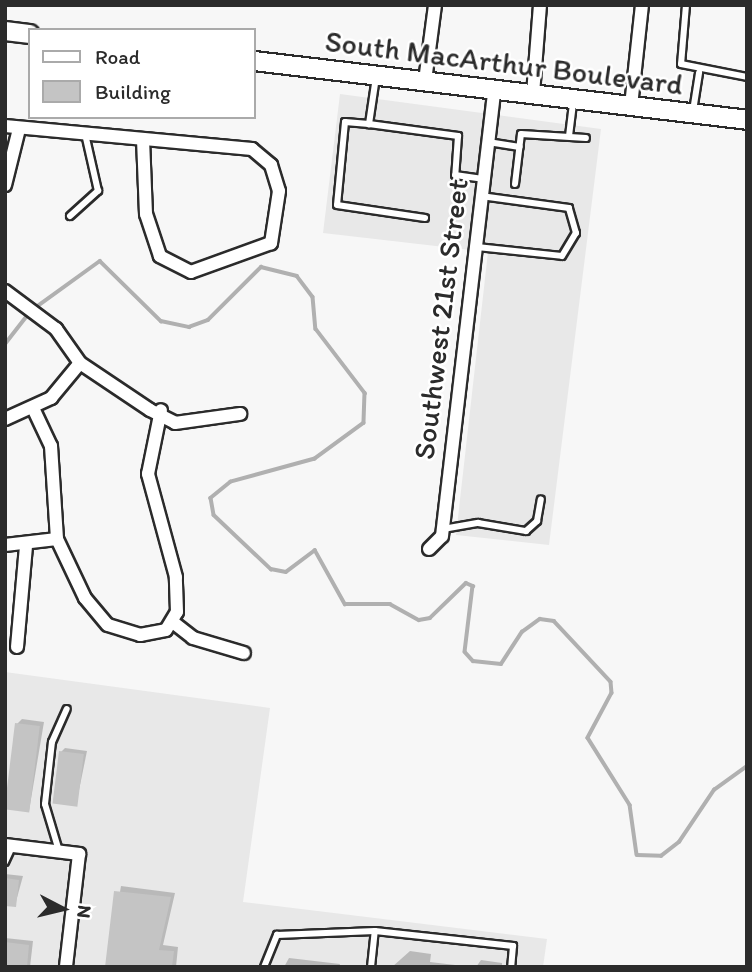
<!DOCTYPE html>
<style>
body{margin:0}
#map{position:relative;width:752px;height:972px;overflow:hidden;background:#f7f7f7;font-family:Itim,sans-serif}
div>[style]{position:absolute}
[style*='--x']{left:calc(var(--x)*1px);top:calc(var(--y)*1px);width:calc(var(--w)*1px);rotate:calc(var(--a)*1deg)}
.built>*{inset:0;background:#e8e8e8}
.shadow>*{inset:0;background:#0003}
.stream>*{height:3.5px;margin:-1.75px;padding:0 1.75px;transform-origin:1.75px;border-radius:1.75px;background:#b0b0b0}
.building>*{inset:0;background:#c4c4c4;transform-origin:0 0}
.roads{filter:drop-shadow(2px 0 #2b2b2b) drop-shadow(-2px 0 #2b2b2b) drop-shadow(0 2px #2b2b2b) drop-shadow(0 -2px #2b2b2b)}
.lane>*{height:6px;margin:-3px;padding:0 3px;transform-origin:3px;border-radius:3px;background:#fff}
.street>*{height:12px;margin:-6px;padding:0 6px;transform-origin:6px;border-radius:6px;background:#fff}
.secondary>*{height:18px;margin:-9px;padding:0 9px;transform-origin:9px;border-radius:9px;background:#fff}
span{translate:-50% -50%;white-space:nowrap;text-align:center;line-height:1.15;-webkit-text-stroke:5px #fff;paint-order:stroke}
.street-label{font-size:30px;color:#2b2b2b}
.frame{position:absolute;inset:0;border:7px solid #2b2b2b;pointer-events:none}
.legend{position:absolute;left:28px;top:28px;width:228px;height:91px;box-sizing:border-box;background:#fff;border:2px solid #aaa;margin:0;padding:9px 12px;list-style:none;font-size:21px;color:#2b2b2b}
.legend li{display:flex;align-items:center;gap:14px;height:35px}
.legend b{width:35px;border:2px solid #aaa}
.north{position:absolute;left:28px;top:874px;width:70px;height:70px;-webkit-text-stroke:5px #fff;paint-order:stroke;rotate:97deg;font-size:19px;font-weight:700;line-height:28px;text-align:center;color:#2b2b2b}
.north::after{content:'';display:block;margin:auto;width:24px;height:32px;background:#2b2b2b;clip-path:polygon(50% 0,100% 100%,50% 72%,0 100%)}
</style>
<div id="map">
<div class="built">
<i style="clip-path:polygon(340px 94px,601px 129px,549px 545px,456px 535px,488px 252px,323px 233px)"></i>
<i style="clip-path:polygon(5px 672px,270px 708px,243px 902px,547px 939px,543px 967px,5px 967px)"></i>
</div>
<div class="shadow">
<i style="clip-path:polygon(22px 719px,44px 722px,29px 811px,17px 724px)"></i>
<i style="clip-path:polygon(65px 748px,87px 751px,76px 805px,61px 752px)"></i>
<i style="clip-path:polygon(5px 874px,23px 876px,15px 905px,5px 904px)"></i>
<i style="clip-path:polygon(121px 886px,175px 893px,163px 945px,178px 947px,176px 967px,107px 967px)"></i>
<i style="clip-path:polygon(5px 938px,33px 941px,30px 967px,5px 967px)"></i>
<i style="clip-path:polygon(410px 951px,431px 954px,430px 962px,472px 967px,392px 967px)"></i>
<i style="clip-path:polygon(289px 958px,340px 964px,339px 967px,284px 967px)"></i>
<i style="clip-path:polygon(481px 960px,502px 963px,502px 967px,476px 967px)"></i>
</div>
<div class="stream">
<i style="--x:35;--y:308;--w:80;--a:-35.9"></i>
<i style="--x:100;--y:261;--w:86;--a:44.5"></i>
<i style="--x:161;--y:321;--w:29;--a:12"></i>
<i style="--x:189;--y:327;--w:20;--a:-20"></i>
<i style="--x:208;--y:320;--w:75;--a:-45"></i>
<i style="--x:261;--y:267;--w:37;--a:14"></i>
<i style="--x:297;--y:276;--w:26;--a:53"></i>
<i style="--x:313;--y:297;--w:32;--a:85"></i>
<i style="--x:316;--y:329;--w:81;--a:52.6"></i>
<i style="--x:365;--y:393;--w:30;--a:92"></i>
<i style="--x:364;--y:423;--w:61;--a:143.7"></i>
<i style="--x:315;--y:459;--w:87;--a:164.7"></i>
<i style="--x:231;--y:482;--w:26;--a:141"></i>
<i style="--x:211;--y:498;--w:17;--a:80"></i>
<i style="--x:214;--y:515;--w:79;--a:43.5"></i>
<i style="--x:271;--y:569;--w:15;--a:11"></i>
<i style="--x:286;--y:572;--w:36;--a:-37"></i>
<i style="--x:315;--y:550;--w:62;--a:60.9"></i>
<i style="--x:345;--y:604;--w:45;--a:0"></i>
<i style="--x:390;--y:604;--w:33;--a:29"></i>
<i style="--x:419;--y:620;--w:11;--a:-10"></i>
<i style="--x:430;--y:618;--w:50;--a:-44.2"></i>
<i style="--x:466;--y:583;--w:8;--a:23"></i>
<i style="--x:473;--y:586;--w:66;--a:96.9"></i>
<i style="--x:465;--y:652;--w:12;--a:48"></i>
<i style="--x:473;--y:661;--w:28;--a:6"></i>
<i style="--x:501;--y:664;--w:38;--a:-57"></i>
<i style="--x:522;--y:632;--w:22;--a:-36"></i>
<i style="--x:540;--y:619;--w:14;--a:8"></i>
<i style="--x:554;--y:621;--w:83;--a:46.9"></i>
<i style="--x:611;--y:682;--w:11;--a:85"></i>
<i style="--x:612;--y:693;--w:51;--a:118.1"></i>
<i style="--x:588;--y:738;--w:79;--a:57.9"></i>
<i style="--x:630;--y:805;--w:50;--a:82"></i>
<i style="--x:637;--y:855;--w:24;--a:2"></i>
<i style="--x:661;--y:856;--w:23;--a:-38"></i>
<i style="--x:679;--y:842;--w:63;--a:-56.1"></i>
<i style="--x:714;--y:790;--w:41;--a:-36"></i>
<i style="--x:5;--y:344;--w:39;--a:-52"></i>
</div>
<div class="building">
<i style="left:15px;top:723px;width:25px;height:87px;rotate:7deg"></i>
<i style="left:59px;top:751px;width:25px;height:53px;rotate:7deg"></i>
<i style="clip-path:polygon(5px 878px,19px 880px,16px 907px,5px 906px)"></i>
<i style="clip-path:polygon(114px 891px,171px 897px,159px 950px,174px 951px,172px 967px,105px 967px)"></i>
<i style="clip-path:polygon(5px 942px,29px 945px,27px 967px,5px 967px)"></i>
</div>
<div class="roads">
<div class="lane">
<i style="--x:686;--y:5;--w:59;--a:94.8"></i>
<i style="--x:681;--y:64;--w:67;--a:11.1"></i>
<i style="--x:376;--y:77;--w:48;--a:98.5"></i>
<i style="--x:369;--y:124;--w:24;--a:-175"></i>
<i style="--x:345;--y:122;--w:83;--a:95.5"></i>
<i style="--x:337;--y:205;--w:89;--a:8.4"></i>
<i style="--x:693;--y:111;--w:39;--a:-81"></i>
<i style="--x:369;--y:124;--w:90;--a:7.7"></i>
<i style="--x:458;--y:136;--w:39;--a:94"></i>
<i style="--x:455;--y:175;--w:28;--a:8"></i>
<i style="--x:569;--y:136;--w:35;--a:-83"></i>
<i style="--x:488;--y:142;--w:32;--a:9"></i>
<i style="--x:515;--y:184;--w:50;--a:-83.2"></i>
<i style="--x:521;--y:134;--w:65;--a:3.5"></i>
<i style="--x:70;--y:216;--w:38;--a:-42"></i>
<i style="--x:98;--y:191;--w:58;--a:-102.8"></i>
<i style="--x:477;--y:247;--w:85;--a:6"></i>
<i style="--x:562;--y:256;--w:27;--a:-59"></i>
<i style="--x:576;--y:233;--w:26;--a:-106"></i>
<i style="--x:569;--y:208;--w:89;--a:-172.2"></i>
<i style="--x:443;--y:529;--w:36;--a:-10"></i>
<i style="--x:478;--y:523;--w:49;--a:9.5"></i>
<i style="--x:526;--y:531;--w:15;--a:-42"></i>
<i style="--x:537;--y:521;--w:22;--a:-80"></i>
<i style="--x:59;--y:851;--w:49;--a:-106.6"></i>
<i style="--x:45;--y:804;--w:62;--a:-83.6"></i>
<i style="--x:52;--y:742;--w:36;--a:-66"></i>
<i style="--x:5;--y:862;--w:17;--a:-65"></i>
<i style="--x:264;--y:967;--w:35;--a:-68"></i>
<i style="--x:277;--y:935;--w:98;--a:-2.3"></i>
<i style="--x:375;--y:931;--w:139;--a:6.2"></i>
<i style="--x:513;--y:946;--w:21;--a:95"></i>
<i style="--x:371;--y:967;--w:36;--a:-84"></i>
</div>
<div class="street">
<i style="--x:425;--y:81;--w:77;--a:-82.5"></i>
<i style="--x:533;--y:94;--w:89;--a:-85.5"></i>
<i style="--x:631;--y:106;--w:102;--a:-83.8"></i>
<i style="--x:5;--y:126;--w:248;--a:5.3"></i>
<i style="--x:252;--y:149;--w:25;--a:40"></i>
<i style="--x:271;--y:165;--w:27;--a:73"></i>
<i style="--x:279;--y:191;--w:53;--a:98.7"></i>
<i style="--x:271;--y:243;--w:85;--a:160.1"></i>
<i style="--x:191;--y:272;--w:35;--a:-153"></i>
<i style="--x:160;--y:256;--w:44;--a:-108.4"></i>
<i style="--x:146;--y:214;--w:75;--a:-92.3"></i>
<i style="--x:5;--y:185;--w:58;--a:-76"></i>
<i style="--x:5;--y:291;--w:64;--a:36.7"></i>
<i style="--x:56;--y:329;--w:42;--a:54.8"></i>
<i style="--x:80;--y:363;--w:84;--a:33.9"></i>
<i style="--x:150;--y:410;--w:28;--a:27"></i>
<i style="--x:175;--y:423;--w:66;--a:-7.9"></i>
<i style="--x:33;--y:408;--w:42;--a:64.7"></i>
<i style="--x:51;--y:446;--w:93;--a:86.3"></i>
<i style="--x:57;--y:539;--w:65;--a:64.6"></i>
<i style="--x:85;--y:598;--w:35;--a:50"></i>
<i style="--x:108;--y:625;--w:34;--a:17"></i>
<i style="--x:140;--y:635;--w:26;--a:-11"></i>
<i style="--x:166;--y:630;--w:21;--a:-59"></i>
<i style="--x:177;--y:612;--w:35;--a:-92"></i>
<i style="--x:176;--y:577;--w:107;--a:-105.2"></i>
<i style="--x:148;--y:474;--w:65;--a:-78.5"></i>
<i style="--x:5;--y:419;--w:51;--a:-24.5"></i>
<i style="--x:51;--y:398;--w:45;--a:-50.4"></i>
<i style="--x:5;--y:545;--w:52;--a:-6.6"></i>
<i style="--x:429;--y:549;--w:18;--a:-45"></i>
<i style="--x:442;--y:536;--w:449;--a:-83.3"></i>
<i style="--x:174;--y:623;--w:24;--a:38"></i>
<i style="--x:193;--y:638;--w:53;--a:16.4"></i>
<i style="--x:17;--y:647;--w:101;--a:-84.9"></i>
<i style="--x:5;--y:845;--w:75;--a:6.9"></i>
<i style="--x:79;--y:854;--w:114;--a:96.6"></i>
</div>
<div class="secondary">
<i style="--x:5;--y:31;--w:25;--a:7"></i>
<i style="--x:254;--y:61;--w:497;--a:6.8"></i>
</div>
</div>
<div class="street-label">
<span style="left:504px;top:63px;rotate:7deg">South MacArthur Boulevard</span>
<span style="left:441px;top:319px;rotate:-83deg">Southwest 21st Street</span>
</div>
<div class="frame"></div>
<ul class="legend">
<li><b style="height:9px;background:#fff"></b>Road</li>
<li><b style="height:19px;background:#c4c4c4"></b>Building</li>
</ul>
<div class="north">N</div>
</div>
